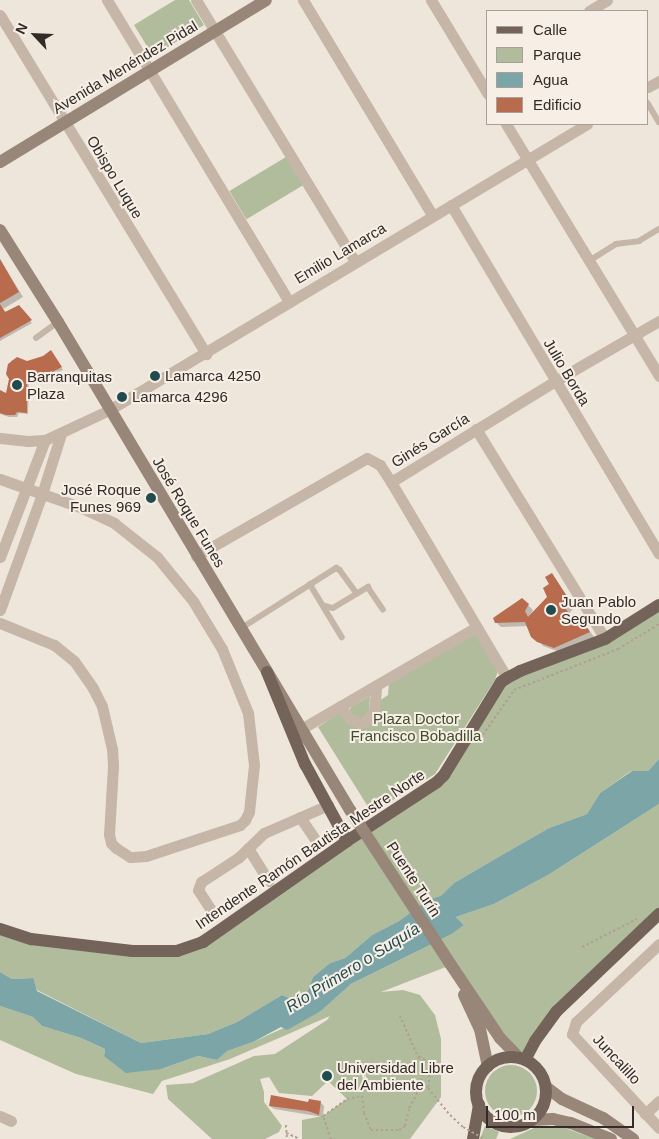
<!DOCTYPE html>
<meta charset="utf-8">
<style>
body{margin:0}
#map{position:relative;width:659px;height:1139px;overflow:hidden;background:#eee6da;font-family:Arial,sans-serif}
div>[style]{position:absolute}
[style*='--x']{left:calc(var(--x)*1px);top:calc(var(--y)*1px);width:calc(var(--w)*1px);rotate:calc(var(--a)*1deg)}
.green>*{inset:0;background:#b0bc9c;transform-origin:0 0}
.round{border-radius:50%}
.water>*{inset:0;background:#7ca5a8}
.shadow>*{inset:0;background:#0003}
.building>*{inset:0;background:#b96b4d}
.path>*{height:2px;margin-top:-1px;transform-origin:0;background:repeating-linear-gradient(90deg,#b1a092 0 2.5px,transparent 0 5px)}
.lane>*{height:5.5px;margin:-2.75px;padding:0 2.75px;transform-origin:2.75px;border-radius:2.75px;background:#c5b6a7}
.street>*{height:11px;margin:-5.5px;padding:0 5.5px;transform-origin:5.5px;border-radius:5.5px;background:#c5b6a7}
.secondary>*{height:12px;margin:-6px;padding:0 6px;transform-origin:6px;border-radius:6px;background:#988679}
.primary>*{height:12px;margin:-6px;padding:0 6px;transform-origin:6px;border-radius:6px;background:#736359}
.primary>.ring{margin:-6px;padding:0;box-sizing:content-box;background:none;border:12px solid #736359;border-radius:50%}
.path-bridge>*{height:2px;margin-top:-1px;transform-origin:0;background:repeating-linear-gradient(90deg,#b1a092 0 2.5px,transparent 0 5px)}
.secondary-bridge>*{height:12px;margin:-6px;padding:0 6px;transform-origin:6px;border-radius:6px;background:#988679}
.dots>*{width:14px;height:14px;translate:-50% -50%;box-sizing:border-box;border:2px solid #f7efe6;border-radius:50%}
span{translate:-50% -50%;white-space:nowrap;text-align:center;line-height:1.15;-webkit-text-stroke:4px #f7efe6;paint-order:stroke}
.street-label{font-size:15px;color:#322b27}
.poi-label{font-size:15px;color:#322b27}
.left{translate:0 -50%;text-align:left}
.right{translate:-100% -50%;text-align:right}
.park-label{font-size:15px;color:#414e2d}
.water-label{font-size:16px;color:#214b4f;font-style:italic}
.legend{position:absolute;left:486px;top:10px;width:162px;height:115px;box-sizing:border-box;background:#f7efe6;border:1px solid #a8a19a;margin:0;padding:6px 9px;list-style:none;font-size:15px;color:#322b27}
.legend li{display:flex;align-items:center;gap:10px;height:25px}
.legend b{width:25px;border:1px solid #a8a19a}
.north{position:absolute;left:10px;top:10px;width:50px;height:50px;-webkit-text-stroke:4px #f7efe6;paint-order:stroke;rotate:295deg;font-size:14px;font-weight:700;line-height:20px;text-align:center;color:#322b27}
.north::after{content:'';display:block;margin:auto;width:18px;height:22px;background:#322b27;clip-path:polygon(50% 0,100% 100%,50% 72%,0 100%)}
.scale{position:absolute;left:486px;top:1106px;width:148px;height:22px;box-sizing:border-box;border:2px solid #322b27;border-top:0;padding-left:6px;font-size:15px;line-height:18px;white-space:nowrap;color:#322b27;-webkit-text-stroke:4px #f7efe6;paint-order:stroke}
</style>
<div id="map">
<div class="green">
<i style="clip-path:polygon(175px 0,189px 0,204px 25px,153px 56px,134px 25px)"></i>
<i style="left:286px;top:157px;width:33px;height:66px;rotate:59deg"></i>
<i style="clip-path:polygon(659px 605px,659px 759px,648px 771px,631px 771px,600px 793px,587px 814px,549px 828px,514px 848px,454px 883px,441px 897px,426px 901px,399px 921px,372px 935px,345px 958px,330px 963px,313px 977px,307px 993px,294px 1000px,282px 995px,237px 1022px,208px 1034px,141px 1043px,37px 990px,32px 978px,12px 979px,0 972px,0 929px,18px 935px,177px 951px,437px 782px,501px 682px,605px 639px)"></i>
<i style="clip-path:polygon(475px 634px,498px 671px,495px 680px,435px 774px,372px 813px,318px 727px,341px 712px,356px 727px,379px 701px,388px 695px,389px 683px)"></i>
<i style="clip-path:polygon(370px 696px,369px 712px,361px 719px,349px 712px,351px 707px)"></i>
<i style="clip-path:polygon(659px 804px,659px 914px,598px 969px,525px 1060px,451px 965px,381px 992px,403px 990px,420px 995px,435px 1015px,441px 1039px,441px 1097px,410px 1139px,302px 1139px,302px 1120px,323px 1116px,347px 1099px,328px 1081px,312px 1096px,279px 1093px,269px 1077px,260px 1079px,264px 1092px,264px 1102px,282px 1126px,279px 1132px,265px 1139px,212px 1139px,168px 1099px,166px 1085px,193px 1083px,254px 1056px,275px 1054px,327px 1020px,330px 1016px,230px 1059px,162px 1081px,153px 1094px,76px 1074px,0 1040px,0 1006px,33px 1017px,42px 1026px,81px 1038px,105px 1049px,104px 1056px,161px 1069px,198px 1056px,217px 1060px,226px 1051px,253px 1042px,321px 1011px,351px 984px,452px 934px,464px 925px,456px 917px,494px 904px,548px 875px)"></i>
<i class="round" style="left:485px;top:1065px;width:52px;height:52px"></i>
<i style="clip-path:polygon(485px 1126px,499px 1132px,496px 1139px,480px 1139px)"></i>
<i style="clip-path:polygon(545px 1126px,562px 1127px,595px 1139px,510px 1139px,534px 1128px)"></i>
</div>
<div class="water">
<i style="clip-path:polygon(659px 759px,659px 804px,548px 875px,494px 904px,456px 917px,464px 925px,452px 934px,351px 984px,321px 1011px,287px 1030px,281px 1027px,253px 1042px,227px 1051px,217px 1060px,198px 1056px,161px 1069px,126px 1073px,104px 1056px,105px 1049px,81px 1038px,42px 1026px,33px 1017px,0 1006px,0 972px,12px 979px,33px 978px,37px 991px,141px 1043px,208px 1034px,237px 1022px,282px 995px,294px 1000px,307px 993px,313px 977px,330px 963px,345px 958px,372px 935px,399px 921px,426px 901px,441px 896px,454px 883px,514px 848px,549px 828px,587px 814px,600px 793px,632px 771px,648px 771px)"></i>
</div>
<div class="shadow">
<i style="clip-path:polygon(0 259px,23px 297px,3px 309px,6px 312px,18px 306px,32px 323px,0 341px)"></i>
<i style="clip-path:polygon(53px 354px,63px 370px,29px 381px,28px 414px,19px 413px,17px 417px,9px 417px,0 414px,0 391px,7px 395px,10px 378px,7px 369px,12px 360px,17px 359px,26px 363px)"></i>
<i style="clip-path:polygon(556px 580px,574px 607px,569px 614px,575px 621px,579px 616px,594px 637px,560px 652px,543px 646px,528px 626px,501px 627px,496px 622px,522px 599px,533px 610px,530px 616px,549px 597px)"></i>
<i style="clip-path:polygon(321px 1103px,324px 1106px,323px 1117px,274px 1109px,270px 1106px)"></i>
</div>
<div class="building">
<i style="clip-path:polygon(0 259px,19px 292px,0 303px)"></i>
<i style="clip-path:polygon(0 304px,5px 312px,19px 305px,32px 320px,0 338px)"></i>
<i style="clip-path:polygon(51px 350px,62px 367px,50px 373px,27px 379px,27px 413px,17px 412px,15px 415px,6px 415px,0 413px,0 390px,6px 393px,9px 379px,6px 374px,8px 364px,17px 357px,27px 361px,43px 356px)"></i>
<i style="clip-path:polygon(552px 573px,570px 601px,565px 608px,574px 620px,579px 615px,590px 632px,554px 648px,537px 642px,531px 637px,525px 622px,495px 623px,493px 618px,522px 598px,529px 604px,525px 611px,528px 617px,547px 597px,543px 588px,549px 584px,545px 577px)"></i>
<i style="clip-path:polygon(271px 1095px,308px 1102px,309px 1099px,321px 1101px,319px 1115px,308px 1111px,269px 1106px)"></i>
</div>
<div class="path">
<i style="--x:480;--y:739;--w:60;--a:-55.2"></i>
<i style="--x:514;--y:690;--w:112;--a:-21.5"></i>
<i style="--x:618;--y:649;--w:48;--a:-31.4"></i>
<i style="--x:582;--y:947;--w:62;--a:-27"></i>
<i style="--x:419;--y:1056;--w:9;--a:32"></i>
<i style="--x:427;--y:1061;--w:9;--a:72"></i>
<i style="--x:430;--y:1070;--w:18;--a:96"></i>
<i style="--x:428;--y:1088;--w:8;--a:-150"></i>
<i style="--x:286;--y:1125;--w:14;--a:86"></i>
<i style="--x:286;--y:1133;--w:15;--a:23"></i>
<i style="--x:331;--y:1139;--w:24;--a:-109"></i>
<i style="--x:323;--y:1116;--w:29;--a:-35"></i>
<i style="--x:347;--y:1099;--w:15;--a:-11"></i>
<i style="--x:362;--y:1096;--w:17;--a:83"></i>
<i style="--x:364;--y:1113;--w:18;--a:68"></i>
<i style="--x:371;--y:1130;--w:28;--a:0"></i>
<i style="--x:399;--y:1130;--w:7;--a:-34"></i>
<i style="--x:405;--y:1126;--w:18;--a:-77"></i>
<i style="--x:409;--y:1108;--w:25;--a:-61"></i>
<i style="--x:421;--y:1086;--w:18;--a:-84"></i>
<i style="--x:423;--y:1068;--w:57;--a:-113.9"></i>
</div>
<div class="lane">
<i style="--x:648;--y:103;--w:22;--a:60"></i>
<i style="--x:589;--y:261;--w:32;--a:-32"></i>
<i style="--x:616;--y:244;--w:23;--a:-7"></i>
<i style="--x:639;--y:241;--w:23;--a:-31"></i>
<i style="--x:36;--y:338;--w:27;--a:-36"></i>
<i style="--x:310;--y:584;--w:62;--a:58.9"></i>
<i style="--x:325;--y:606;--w:8;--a:14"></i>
<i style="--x:333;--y:608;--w:41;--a:-31"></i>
<i style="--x:368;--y:587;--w:27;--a:56"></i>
<i style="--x:240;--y:629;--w:114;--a:-32.4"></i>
<i style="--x:336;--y:568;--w:4;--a:27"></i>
<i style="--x:340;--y:570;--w:29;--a:54"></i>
</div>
<div class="street">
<i style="--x:107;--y:0;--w:353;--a:58.9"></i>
<i style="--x:196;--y:0;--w:306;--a:58.7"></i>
<i style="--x:303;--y:0;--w:251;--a:59"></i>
<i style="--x:431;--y:0;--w:110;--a:58.8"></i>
<i style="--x:589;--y:11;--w:21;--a:-31"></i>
<i style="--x:0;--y:15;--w:397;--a:58.7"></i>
<i style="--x:648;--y:87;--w:13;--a:-29"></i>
<i style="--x:506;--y:124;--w:295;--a:58.7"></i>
<i style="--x:451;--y:205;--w:406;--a:59.2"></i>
<i style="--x:476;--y:429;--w:246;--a:58.4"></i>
<i style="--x:0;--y:438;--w:28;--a:6"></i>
<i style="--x:28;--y:441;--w:17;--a:-3"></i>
<i style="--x:45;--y:440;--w:71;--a:-25.1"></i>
<i style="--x:109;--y:410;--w:557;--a:-30.89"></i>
<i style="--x:0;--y:479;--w:85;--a:19.3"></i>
<i style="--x:80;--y:507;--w:38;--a:25"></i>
<i style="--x:114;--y:523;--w:55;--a:38.3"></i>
<i style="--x:157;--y:557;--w:57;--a:50.7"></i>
<i style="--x:193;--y:601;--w:56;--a:58.9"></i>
<i style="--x:222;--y:649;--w:69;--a:67.9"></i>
<i style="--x:248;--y:713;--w:52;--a:83.4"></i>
<i style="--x:254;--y:765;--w:47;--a:96.1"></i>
<i style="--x:249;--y:812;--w:9;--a:117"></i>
<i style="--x:245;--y:820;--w:7;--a:135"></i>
<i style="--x:240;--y:825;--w:99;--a:161.7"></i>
<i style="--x:146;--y:856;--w:16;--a:176"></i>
<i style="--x:130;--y:857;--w:17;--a:-147"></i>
<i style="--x:116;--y:848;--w:7;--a:-135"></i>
<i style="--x:111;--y:843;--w:9;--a:-103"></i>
<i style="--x:109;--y:834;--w:68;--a:-86.6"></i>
<i style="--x:113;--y:766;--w:17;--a:-93"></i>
<i style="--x:112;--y:749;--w:44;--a:-103.1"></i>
<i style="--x:102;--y:706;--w:20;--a:-117"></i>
<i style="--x:93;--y:688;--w:33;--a:-125"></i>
<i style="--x:74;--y:661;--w:26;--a:-141"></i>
<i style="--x:54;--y:645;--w:58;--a:-157.8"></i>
<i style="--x:391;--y:482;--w:228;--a:59.4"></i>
<i style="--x:196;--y:556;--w:197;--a:-29.8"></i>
<i style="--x:367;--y:458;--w:15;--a:28"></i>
<i style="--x:380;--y:465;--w:20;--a:57"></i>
<i style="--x:391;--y:482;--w:193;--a:-31.6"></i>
<i style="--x:555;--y:381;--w:120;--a:-30"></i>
<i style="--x:0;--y:557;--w:125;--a:-69"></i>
<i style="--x:0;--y:610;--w:123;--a:-70.1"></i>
<i style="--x:42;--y:494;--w:63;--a:-72.4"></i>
<i style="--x:340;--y:706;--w:16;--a:52"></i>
<i style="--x:350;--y:719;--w:10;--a:24"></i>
<i style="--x:359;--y:723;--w:5;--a:-11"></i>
<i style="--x:364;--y:722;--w:14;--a:-45"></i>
<i style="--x:374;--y:712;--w:25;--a:-85"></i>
<i style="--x:301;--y:729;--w:203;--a:-30.2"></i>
<i style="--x:300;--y:817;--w:30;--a:56"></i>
<i style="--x:248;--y:848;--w:39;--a:58"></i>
<i style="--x:213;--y:913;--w:27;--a:-123"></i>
<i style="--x:198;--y:890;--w:9;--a:-69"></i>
<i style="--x:201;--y:882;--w:45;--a:-33.3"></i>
<i style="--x:239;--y:857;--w:35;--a:-44"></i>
<i style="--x:264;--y:833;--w:70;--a:-23.6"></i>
<i style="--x:659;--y:944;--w:114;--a:136.8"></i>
<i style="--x:576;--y:1022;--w:13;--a:108"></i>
<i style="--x:572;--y:1034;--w:128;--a:47.2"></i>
<i style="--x:645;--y:1114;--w:19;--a:-43"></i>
<i style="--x:0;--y:1116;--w:12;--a:24"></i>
</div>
<div class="secondary">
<i style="--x:0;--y:162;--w:311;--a:-31.3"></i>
<i style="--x:0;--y:230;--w:109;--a:57.8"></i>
<i style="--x:58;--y:322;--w:569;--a:59.11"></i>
<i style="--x:451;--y:965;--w:88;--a:56.1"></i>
<i style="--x:500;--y:1038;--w:28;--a:46"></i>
<i style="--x:464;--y:995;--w:38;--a:65"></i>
<i style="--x:480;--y:1029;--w:38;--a:78"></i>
<i style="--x:546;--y:1087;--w:20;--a:37"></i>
<i style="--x:562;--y:1099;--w:45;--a:24.9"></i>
<i style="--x:603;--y:1118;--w:37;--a:35"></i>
<i style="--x:532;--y:1120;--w:21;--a:-3"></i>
<i style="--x:553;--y:1119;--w:18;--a:13"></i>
<i style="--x:571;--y:1123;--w:43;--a:21.8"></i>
</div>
<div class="primary">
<i style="--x:267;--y:672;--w:100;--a:67.6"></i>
<i style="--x:305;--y:764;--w:88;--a:61.4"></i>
<i style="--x:0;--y:929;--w:33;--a:18"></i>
<i style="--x:31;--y:939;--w:102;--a:6.8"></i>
<i style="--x:132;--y:951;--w:45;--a:0"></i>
<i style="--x:177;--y:951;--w:28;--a:-19"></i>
<i style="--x:203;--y:942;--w:176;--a:-35"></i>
<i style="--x:347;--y:841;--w:108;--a:-33.2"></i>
<i style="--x:437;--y:782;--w:10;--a:-45"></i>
<i style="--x:444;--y:775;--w:109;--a:-58.5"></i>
<i style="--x:501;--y:682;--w:7;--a:-34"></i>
<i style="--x:507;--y:678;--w:15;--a:-28"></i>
<i style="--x:520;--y:671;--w:91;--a:-20.6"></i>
<i style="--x:605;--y:639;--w:64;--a:-32.2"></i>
<i class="ring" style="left:476px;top:1057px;width:58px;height:58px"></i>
<i style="--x:525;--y:1060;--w:21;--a:-62"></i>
<i style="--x:535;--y:1041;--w:37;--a:-54"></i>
<i style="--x:557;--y:1011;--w:141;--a:-43.6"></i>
<i style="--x:473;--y:1139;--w:35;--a:-80"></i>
</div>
<div class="path-bridge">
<i style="--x:428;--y:1088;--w:35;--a:51"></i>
<i style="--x:450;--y:1115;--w:18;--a:43"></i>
<i style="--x:463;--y:1127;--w:25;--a:29"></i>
</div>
<div class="secondary-bridge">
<i style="--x:350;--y:810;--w:185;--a:56.9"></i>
</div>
<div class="dots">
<i style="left:155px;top:376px;background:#214b4f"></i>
<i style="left:17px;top:385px;background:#214b4f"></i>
<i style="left:122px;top:397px;background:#214b4f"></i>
<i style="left:151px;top:498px;background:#214b4f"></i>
<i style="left:551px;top:610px;background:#214b4f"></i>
<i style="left:327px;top:1076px;background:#214b4f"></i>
</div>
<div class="street-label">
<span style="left:125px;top:67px;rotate:-31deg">Avenida Menéndez Pidal</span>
<span style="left:115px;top:177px;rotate:59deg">Obispo Luque</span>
<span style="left:340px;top:253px;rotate:-31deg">Emilio Lamarca</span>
<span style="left:567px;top:372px;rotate:59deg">Julio Borda</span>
<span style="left:430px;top:440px;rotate:-32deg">Ginés García</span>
<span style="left:189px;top:512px;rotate:59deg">José Roque Funes</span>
<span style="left:310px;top:849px;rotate:-34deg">Intendente Ramón Bautista Mestre Norte</span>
<span style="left:414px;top:879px;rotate:57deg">Puente Turín</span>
<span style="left:617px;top:1059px;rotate:47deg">Juncalillo</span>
</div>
<div class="poi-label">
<span class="left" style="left:27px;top:385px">Barranquitas<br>Plaza</span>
<span class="left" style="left:165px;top:376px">Lamarca 4250</span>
<span class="left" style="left:132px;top:397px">Lamarca 4296</span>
<span class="right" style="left:141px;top:498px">José Roque<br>Funes 969</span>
<span class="left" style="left:561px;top:610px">Juan Pablo<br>Segundo</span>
<span class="left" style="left:337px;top:1076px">Universidad Libre<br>del Ambiente</span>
</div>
<div class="park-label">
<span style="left:416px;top:727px">Plaza Doctor<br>Francisco Bobadilla</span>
</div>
<div class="water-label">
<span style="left:353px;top:968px;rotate:-32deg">Río Primero o Suquía</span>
</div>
<ul class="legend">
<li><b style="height:6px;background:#736359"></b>Calle</li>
<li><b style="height:14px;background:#b0bc9c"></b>Parque</li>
<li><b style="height:14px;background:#7ca5a8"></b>Agua</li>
<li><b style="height:14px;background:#b96b4d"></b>Edificio</li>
</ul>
<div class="north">N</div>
<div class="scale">100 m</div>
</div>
